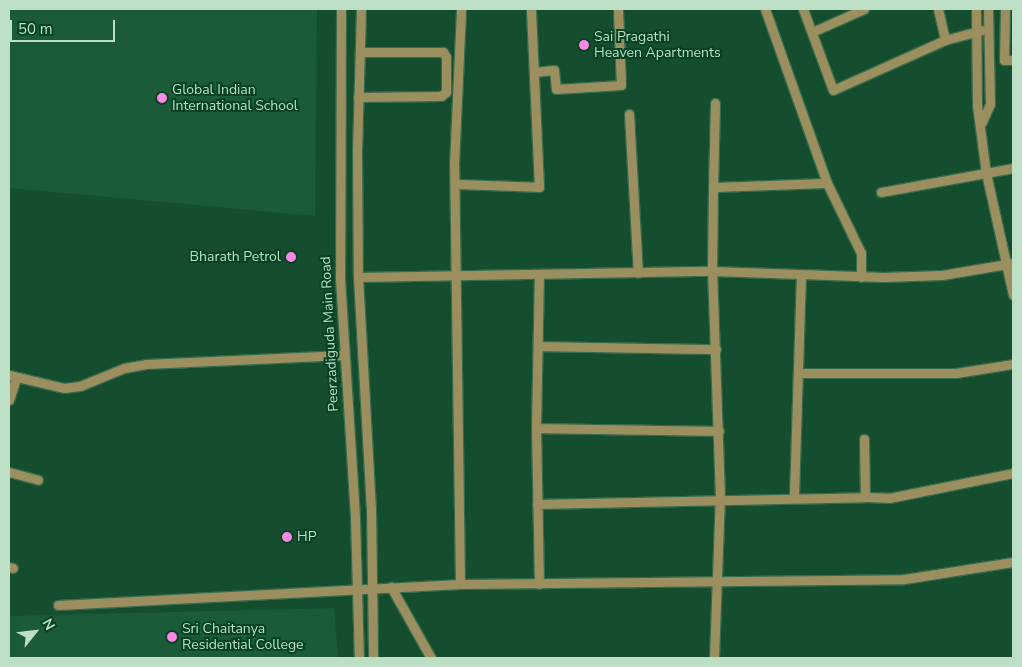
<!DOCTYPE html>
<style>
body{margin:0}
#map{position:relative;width:1022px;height:667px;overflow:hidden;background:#154e2e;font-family:"Nunito Sans",sans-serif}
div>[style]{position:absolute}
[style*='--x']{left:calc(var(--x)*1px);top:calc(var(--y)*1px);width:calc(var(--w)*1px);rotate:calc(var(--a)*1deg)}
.built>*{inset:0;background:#1b5b37}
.roads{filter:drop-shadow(1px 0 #366b4c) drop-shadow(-1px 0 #366b4c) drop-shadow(0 1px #366b4c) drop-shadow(0 -1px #366b4c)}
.minor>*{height:9px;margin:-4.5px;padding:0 4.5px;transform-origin:4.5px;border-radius:4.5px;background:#9c8f5f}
.dots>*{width:14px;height:14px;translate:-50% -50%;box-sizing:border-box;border:2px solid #064323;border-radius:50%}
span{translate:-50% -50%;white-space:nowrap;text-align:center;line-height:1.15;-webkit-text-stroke:4px #064323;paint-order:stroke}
.poi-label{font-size:14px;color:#bcdfc6}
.left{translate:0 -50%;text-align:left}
.right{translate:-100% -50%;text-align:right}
.street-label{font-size:14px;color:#bcdfc6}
.frame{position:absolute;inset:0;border:10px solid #bcdfc6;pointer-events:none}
.north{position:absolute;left:10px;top:607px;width:50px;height:50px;-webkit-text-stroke:4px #064323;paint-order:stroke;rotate:61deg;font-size:14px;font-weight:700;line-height:20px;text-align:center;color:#bcdfc6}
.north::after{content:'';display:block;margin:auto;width:18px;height:22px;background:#bcdfc6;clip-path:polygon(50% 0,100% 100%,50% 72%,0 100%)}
.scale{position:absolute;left:10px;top:20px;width:105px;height:22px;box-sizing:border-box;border:2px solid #bcdfc6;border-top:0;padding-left:6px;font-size:15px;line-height:18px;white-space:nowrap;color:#bcdfc6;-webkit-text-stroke:4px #064323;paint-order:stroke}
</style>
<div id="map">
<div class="built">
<i style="clip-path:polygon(9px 9px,317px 9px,315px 216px,9px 188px)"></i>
<i style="clip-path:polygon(334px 608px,338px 658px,9px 658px,9px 616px)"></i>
</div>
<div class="roads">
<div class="minor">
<i style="--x:341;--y:9;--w:269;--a:90.2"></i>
<i style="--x:340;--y:278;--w:240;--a:86.4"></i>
<i style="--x:355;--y:518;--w:140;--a:88.4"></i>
<i style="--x:361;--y:9;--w:139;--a:91.6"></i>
<i style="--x:357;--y:148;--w:129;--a:89.6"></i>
<i style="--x:358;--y:277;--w:230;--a:86.8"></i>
<i style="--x:371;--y:507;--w:151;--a:89.2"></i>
<i style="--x:765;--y:9;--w:185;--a:70.4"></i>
<i style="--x:827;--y:183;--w:78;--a:64.1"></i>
<i style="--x:861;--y:253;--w:24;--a:90"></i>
<i style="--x:803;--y:9;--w:86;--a:69.7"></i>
<i style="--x:833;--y:90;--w:123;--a:-24.1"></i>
<i style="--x:938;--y:9;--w:32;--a:77"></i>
<i style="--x:945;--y:40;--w:38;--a:-15"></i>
<i style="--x:976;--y:9;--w:96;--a:89.4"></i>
<i style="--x:977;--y:105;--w:69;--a:82.5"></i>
<i style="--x:986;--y:173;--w:125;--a:77.5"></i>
<i style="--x:1005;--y:9;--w:51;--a:91.1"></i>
<i style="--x:1004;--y:60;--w:9;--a:0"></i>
<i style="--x:812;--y:32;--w:57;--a:-23.9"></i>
<i style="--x:534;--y:72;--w:20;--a:-6"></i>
<i style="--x:554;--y:70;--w:19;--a:84"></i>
<i style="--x:556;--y:89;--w:65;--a:-3.5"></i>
<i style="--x:621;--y:85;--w:76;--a:-92.3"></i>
<i style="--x:358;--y:97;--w:83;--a:-0.7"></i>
<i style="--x:441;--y:96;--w:6;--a:-39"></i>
<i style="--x:446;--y:92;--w:35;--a:-90"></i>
<i style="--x:446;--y:57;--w:6;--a:-121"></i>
<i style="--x:443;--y:52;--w:83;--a:180"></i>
<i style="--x:629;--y:114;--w:159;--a:86.8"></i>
<i style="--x:982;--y:122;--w:20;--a:-66"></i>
<i style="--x:990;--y:104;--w:95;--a:-91.2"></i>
<i style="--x:455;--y:184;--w:84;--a:2"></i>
<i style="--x:539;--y:187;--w:178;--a:-92.6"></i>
<i style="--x:713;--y:187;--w:84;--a:-88.6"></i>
<i style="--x:881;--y:192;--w:134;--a:-10.3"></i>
<i style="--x:358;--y:277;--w:354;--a:-1"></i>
<i style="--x:712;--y:271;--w:171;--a:2"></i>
<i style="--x:883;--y:277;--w:59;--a:-1.9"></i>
<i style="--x:942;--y:275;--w:72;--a:-9.6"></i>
<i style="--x:538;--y:346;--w:178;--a:1"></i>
<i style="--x:800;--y:373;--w:156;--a:0"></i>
<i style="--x:956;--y:373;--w:58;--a:-9"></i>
<i style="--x:9;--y:375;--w:57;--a:13.3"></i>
<i style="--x:64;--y:388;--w:16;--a:-7"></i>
<i style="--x:80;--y:386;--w:48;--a:-22.2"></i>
<i style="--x:124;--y:368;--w:22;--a:-10"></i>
<i style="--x:146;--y:364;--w:198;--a:-2.6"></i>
<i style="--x:9;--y:400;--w:23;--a:-72"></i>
<i style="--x:536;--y:428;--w:183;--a:0.9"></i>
<i style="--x:9;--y:472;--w:30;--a:15"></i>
<i style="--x:794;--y:496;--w:221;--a:-88.2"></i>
<i style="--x:865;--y:497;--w:24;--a:2"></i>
<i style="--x:889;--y:498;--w:126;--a:-11.4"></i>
<i style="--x:537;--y:504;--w:328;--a:-1.2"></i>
<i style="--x:865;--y:497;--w:58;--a:-91"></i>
<i style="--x:9;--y:567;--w:4;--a:14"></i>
<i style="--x:460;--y:584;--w:419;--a:-90.8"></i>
<i style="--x:454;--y:165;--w:156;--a:-87.4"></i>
<i style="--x:539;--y:584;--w:156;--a:-91.1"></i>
<i style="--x:536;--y:428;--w:154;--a:-88.9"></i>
<i style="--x:391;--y:587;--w:81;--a:60.6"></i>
<i style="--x:58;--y:605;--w:403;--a:-3"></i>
<i style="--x:460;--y:584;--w:444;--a:-0.6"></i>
<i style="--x:904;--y:579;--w:110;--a:-8.9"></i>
<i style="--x:714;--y:658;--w:160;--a:-87.9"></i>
<i style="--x:720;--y:498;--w:227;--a:-92"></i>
<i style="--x:712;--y:271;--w:84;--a:-89.3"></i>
<i style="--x:713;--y:187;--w:114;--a:-2"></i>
</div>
</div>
<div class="dots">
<i style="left:584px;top:45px;background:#fb87e6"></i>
<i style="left:162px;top:98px;background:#fb87e6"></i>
<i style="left:291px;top:257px;background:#fb87e6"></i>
<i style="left:287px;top:537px;background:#fb87e6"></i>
<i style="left:172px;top:637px;background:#fb87e6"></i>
</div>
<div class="poi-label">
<span class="left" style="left:594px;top:45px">Sai Pragathi<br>Heaven Apartments</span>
<span class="left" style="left:172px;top:98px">Global Indian<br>International School</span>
<span class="right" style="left:281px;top:257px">Bharath Petrol</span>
<span class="left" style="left:297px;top:537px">HP</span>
<span class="left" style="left:182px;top:637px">Sri Chaitanya<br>Residential College</span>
</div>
<div class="street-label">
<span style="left:330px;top:334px;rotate:-93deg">Peerzadiguda Main Road</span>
</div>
<div class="frame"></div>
<div class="north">N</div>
<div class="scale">50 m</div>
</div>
